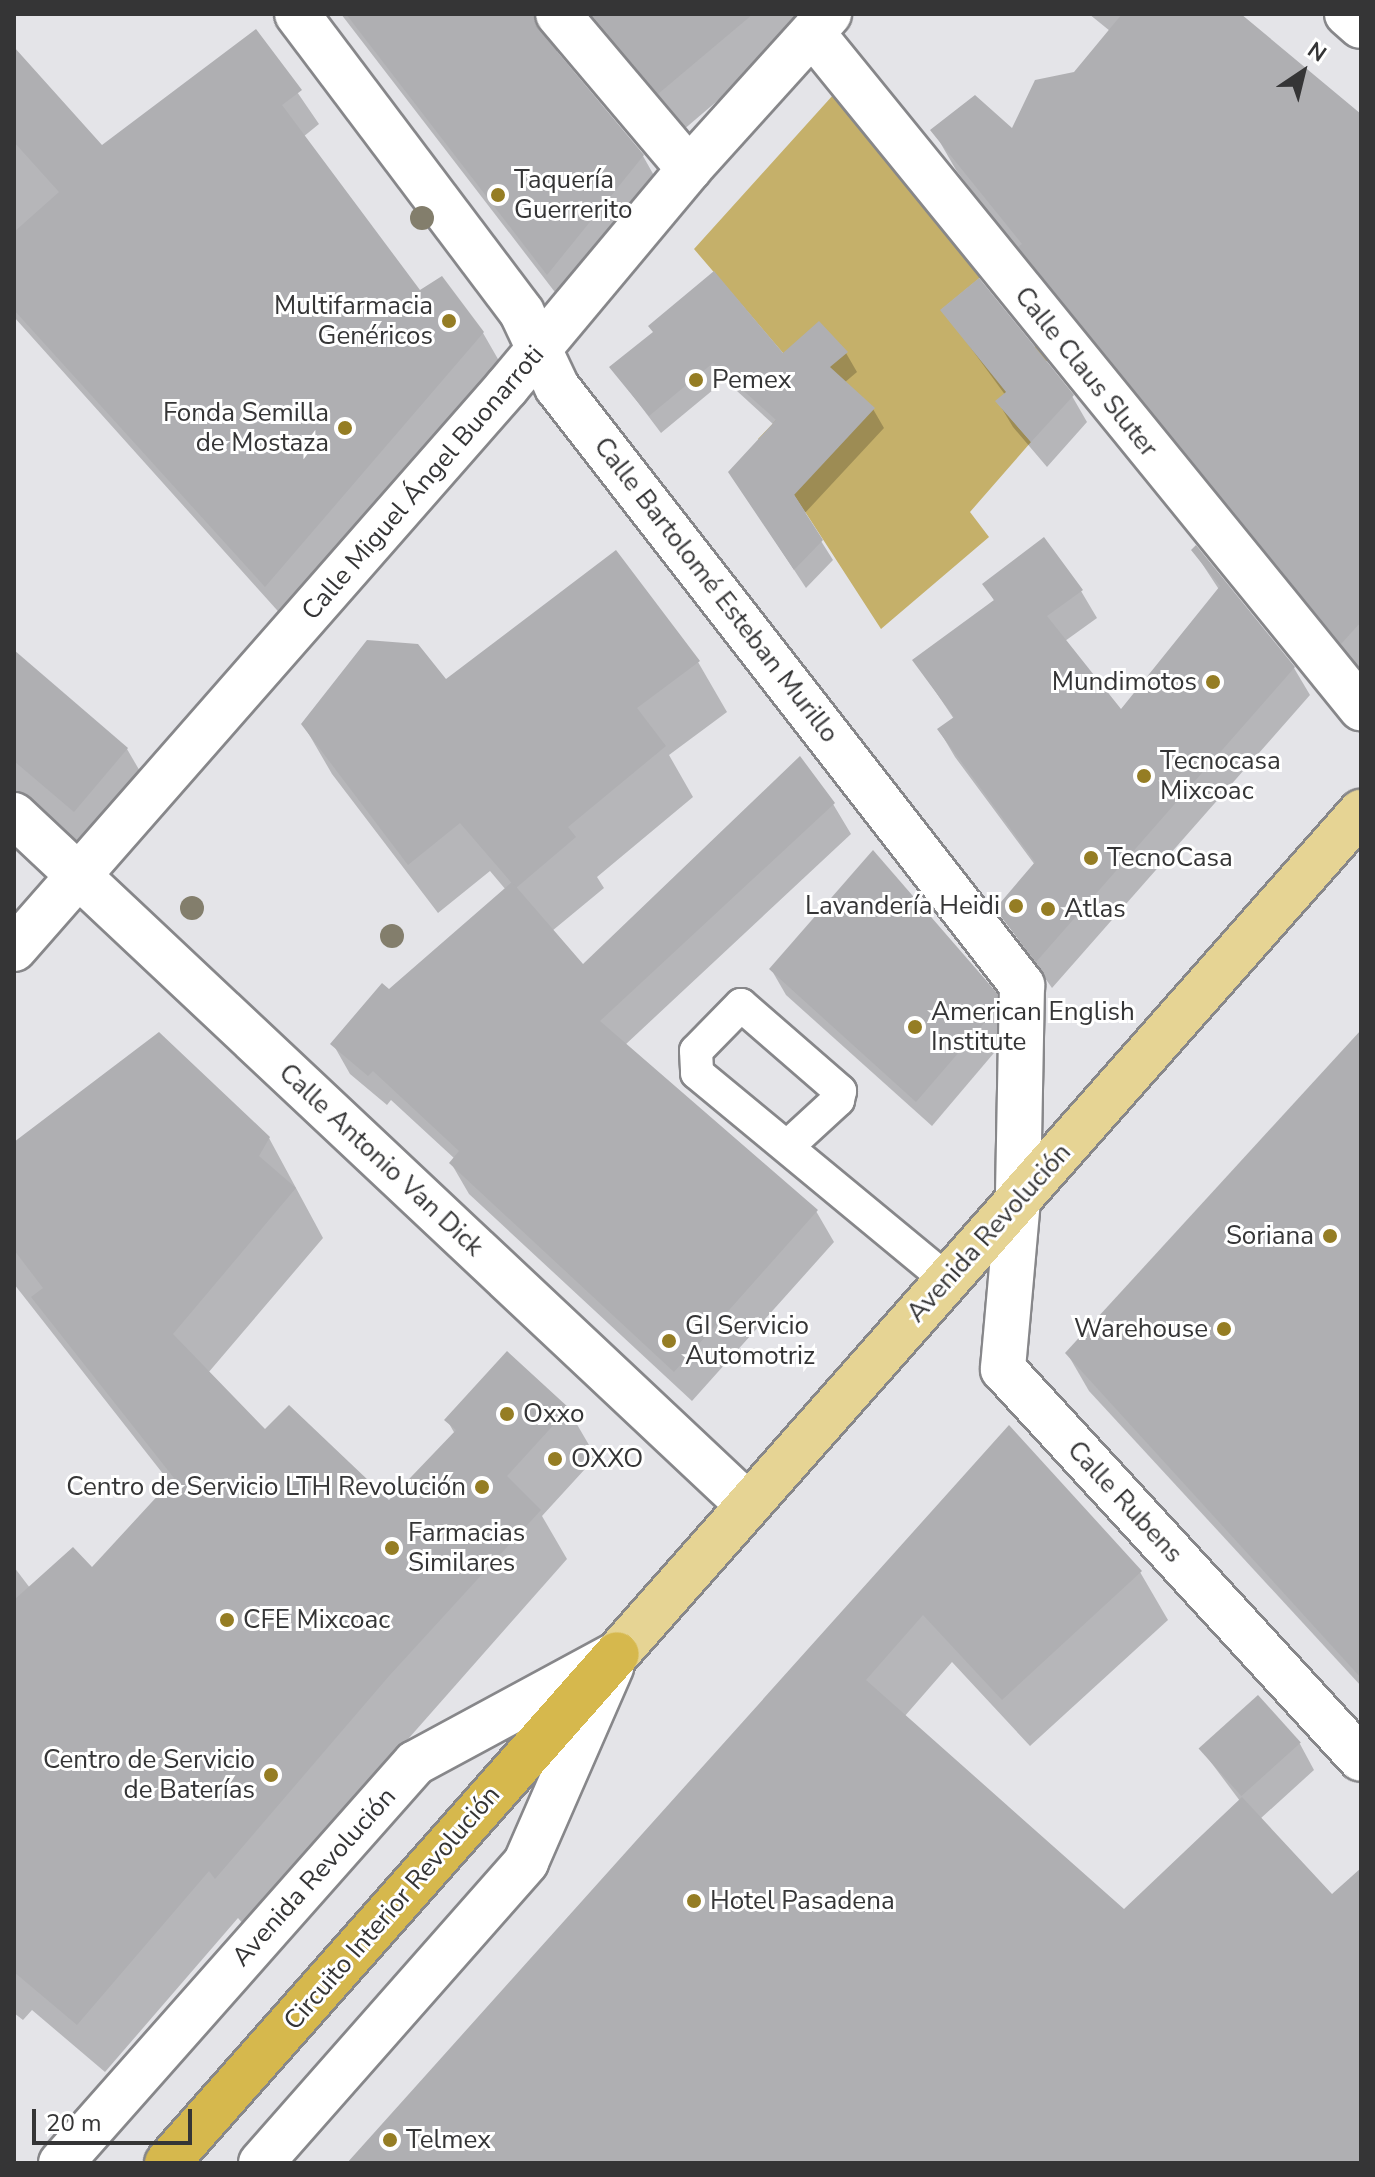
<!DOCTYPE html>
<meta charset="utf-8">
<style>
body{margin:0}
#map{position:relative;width:1375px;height:2177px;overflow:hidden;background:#e4e4e8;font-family:"Nunito Sans",sans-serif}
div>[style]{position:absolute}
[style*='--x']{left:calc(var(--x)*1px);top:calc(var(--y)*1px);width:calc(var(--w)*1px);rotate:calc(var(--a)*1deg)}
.green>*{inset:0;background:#c5b06a}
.shadow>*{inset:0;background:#0003}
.building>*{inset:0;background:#afafb2;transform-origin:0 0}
.roads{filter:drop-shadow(2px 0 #87878a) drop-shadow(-2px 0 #87878a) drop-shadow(0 2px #87878a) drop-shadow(0 -2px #87878a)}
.lane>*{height:32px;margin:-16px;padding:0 16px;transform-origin:16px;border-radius:16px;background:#fff}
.street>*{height:44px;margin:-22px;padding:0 22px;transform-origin:22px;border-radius:22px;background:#fff}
.secondary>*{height:44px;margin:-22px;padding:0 22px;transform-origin:22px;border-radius:22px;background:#fff}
.primary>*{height:44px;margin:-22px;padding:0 22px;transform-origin:22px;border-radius:22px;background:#e6d494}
.highway>*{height:44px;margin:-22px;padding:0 22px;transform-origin:22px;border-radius:22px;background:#d6b84d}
.trees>*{width:24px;height:24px;margin:-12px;border-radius:50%;background:#837e6c}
.dots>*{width:22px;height:22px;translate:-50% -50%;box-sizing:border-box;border:4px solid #fff;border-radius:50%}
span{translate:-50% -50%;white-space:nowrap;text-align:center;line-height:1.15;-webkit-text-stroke:6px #fff;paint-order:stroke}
.poi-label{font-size:26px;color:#353536}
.left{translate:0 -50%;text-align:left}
.right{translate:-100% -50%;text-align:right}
.street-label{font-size:26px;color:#353536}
.frame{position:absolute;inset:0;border:16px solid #353536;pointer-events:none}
.north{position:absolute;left:1263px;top:32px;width:80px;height:80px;-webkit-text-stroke:6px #fff;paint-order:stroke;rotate:35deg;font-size:22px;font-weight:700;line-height:32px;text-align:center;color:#353536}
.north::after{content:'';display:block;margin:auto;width:28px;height:36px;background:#353536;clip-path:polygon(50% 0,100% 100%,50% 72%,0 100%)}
.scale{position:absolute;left:32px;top:2109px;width:160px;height:36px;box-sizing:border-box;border:4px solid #353536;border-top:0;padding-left:10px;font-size:24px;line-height:28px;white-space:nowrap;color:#353536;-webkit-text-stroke:6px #fff;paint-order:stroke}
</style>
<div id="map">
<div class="green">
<i style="clip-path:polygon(843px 84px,993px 267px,941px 310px,996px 378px,1048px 336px,1059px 351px,996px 401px,1031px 442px,970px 512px,989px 537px,881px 629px,758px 439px,788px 408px,783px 353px,694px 249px)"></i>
</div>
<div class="shadow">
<i style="clip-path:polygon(341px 14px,819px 14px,682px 131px,563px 35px,556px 54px,643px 156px,665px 195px,571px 313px)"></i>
<i style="clip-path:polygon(1089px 14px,1238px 14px,1361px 117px,1361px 677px,1044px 287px,956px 170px,933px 130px,1013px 131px,1075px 74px,1110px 31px)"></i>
<i style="clip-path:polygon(256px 32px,319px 124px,303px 137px,420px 293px,483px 333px,502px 366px,285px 619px,14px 317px,14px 49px,102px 147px)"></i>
<i style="clip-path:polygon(943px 310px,1072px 396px,1087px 422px,1047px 467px,1013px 427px,998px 402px,1006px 396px)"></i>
<i style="clip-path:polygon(846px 353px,857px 372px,844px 383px,873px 409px,884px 428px,804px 514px,833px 560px,806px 588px,742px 491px,774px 425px,725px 380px,661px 433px,612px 368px)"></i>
<i style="clip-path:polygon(1193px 550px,1294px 668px,1310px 695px,1052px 988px,997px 909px,1035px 865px,955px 757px,939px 730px,954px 719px,915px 661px,995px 602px,985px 584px,1081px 591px,1097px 618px,1065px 641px,1121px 713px,1220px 591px)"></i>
<i style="clip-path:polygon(698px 662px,727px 712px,669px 755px,693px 797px,597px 877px,604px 888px,552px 931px,583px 967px,833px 804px,851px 834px,625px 1045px,816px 1211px,834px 1242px,692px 1401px,469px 1194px,451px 1163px,455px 1159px,391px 1100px,387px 1105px,350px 1074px,333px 1044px,506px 890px,490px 871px,438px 913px,332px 774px,303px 724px,446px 682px)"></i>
<i style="clip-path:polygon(14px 672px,127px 749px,162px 809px,109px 871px,14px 790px)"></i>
<i style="clip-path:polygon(771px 969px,995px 995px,1011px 1021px,1010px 1034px,932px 1126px,786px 995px)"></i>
<i style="clip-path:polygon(1361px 1032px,1361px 1686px,1089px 1391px,1067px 1353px)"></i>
<i style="clip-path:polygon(269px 1138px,323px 1238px,208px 1373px,265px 1432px,389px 1503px,455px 1434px,447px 1420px,568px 1409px,596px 1457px,542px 1516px,567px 1559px,244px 1925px,238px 1918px,105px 2072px,32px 2010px,23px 2020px,14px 2013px,14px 1567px,30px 1588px,92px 1570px,171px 1484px,14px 1284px,14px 1142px)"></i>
<i style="clip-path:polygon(1009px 1428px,1140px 1572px,1168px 1620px,1030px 1746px,952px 1662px,904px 1717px,1124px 1911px,1240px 1801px,1201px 1749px,1258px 1698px,1300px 1744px,1314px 1770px,1260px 1819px,1332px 1897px,1361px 1891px,1361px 2163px,351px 2163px)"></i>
</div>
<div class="building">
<i style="clip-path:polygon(346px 14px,534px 14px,539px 30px,644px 155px,547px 275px)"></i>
<i style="clip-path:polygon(591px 14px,753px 14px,658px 94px)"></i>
<i style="clip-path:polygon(1122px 14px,1241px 14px,1361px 114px,1361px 622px,1341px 644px,1018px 247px,1022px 244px,930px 130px,975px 95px,1012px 128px,1035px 80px,1074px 72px)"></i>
<i style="clip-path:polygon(256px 29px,302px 90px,282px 105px,420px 290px,442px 276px,484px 332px,265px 587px,14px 310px,14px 232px,59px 192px,14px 142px,14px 47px,102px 145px)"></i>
<i style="clip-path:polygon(714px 271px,783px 353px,819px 321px,848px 352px,830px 367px,875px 408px,794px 495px,823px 540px,794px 570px,728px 472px,776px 420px,713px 363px,649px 416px,609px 367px,653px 332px,648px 326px)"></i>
<i style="clip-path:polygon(979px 278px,1074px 395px,1031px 442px,995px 401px,1006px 392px,940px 310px)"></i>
<i style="clip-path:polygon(1044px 537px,1083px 590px,1047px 616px,1121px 709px,1220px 586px,1191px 550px,1196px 545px,1295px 667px,1036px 962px,995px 909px,1035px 862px,937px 729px,954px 717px,912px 660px,994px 600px,982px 584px)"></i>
<i style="clip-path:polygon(616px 550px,700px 661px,637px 708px,666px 746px,568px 827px,576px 837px,516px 888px,460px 823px,408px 865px,301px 724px,367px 640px,418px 644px,446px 679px)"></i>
<i style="clip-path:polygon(14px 650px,128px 748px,74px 812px,14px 761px)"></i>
<i style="clip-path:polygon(800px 756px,835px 803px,600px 1021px,818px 1210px,674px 1372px,449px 1163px,459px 1151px,373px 1071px,368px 1076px,330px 1044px,382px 983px,389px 989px,512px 882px,583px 964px)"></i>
<i style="clip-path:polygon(873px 850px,997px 993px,997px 1008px,916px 1102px,769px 969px)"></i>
<i style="clip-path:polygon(1361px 1030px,1361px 1678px,1065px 1353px)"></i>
<i style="clip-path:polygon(159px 1032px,270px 1137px,259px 1156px,296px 1188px,173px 1334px,265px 1429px,289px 1405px,389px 1500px,456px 1430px,444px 1420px,507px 1351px,569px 1408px,507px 1476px,541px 1510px,389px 1676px,215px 1879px,209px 1871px,77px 2025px,14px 1972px,14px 1600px,73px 1547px,92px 1567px,174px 1478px,31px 1297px,43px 1288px,14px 1250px,14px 1142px)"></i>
<i style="clip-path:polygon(1009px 1425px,1142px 1571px,1002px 1700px,923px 1615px,866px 1680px,1124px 1909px,1242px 1797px,1332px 1894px,1361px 1868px,1361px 2163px,347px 2163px)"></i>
<i style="left:1258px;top:1695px;width:64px;height:80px;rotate:48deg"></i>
</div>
<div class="roads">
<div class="lane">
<i style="--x:788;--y:1146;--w:68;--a:-42.6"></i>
<i style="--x:838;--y:1100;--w:9;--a:-77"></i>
<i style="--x:840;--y:1091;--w:131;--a:-139"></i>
<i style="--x:741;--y:1005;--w:64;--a:134.4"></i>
<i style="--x:696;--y:1051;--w:22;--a:87"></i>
<i style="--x:697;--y:1073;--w:325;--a:39.6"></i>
</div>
<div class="street">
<i style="--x:297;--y:14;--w:374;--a:53"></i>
<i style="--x:522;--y:313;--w:82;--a:64.7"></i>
<i style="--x:557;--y:387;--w:758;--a:52.13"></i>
<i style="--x:1022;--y:985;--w:215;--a:91.1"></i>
<i style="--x:1018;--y:1200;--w:170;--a:95.1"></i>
<i style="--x:1003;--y:1369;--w:529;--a:47.45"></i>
<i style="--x:558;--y:14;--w:203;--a:49.8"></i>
<i style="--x:1347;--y:14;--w:18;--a:41"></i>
<i style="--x:813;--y:34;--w:869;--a:50.89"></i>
<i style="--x:14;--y:815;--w:1007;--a:43.23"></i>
<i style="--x:14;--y:949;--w:748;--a:-48.74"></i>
<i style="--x:507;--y:387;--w:284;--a:-50.1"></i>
<i style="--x:689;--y:169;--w:209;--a:-47.9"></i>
</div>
<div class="secondary">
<i style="--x:61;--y:2163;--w:534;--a:-48.49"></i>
<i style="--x:415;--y:1763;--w:227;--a:-28.4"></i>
<i style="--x:261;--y:2163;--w:401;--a:-48.6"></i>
<i style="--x:526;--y:1862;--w:213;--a:-66.4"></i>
</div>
<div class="primary">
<i style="--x:617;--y:1654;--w:1124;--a:-48.54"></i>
</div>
<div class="highway">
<i style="--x:167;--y:2163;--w:679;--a:-48.52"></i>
</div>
</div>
<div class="trees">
<i style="left:422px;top:218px"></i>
<i style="left:192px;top:908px"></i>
<i style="left:392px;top:936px"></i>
</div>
<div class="dots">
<i style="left:498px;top:195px;background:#957d24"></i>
<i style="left:449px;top:321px;background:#957d24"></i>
<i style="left:696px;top:380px;background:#957d24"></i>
<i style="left:345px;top:428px;background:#957d24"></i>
<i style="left:1213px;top:682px;background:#957d24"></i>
<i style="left:1144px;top:776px;background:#957d24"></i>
<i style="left:1091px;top:858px;background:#957d24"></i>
<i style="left:1016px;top:906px;background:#957d24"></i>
<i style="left:1048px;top:909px;background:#957d24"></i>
<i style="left:915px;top:1027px;background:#957d24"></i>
<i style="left:1330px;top:1236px;background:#957d24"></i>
<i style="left:1224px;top:1329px;background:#957d24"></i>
<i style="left:669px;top:1341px;background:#957d24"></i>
<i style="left:507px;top:1414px;background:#957d24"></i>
<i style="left:555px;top:1459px;background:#957d24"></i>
<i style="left:482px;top:1487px;background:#957d24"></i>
<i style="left:392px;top:1548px;background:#957d24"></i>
<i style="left:227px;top:1620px;background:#957d24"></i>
<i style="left:271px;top:1775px;background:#957d24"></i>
<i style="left:694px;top:1901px;background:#957d24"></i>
<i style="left:390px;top:2140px;background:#957d24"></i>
</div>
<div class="poi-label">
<span class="left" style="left:514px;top:195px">Taquería<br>Guerrerito</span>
<span class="right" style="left:433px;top:321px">Multifarmacia<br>Genéricos</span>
<span class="left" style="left:712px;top:380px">Pemex</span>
<span class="right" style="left:329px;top:428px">Fonda Semilla<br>de Mostaza</span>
<span class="right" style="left:1197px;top:682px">Mundimotos</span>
<span class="left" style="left:1160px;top:776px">Tecnocasa<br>Mixcoac</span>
<span class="left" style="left:1107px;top:858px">TecnoCasa</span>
<span class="right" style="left:1000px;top:906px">Lavandería Heidi</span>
<span class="left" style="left:1064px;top:909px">Atlas</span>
<span class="left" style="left:931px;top:1027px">American English<br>Institute</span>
<span class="right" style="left:1314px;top:1236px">Soriana</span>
<span class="left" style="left:685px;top:1341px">GI Servicio<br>Automotriz</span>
<span class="right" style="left:1208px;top:1329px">Warehouse</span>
<span class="left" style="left:523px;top:1414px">Oxxo</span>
<span class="left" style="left:571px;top:1459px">OXXO</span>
<span class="right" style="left:466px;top:1487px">Centro de Servicio LTH Revolución</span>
<span class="left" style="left:408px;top:1548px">Farmacias<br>Similares</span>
<span class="left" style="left:243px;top:1620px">CFE Mixcoac</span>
<span class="right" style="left:255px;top:1775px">Centro de Servicio<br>de Baterías</span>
<span class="left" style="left:710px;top:1901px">Hotel Pasadena</span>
<span class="left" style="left:406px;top:2140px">Telmex</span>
</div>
<div class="street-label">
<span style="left:1086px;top:372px;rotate:51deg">Calle Claus Sluter</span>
<span style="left:423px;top:483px;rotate:-49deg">Calle Miguel Ángel Buonarroti</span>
<span style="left:716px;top:590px;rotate:52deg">Calle Bartolomé Esteban Murillo</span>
<span style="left:381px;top:1160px;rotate:43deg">Calle Antonio Van Dick</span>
<span style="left:989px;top:1233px;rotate:-48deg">Avenida Revolución</span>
<span style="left:1125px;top:1502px;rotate:47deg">Calle Rubens</span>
<span style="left:314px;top:1877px;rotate:-48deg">Avenida Revolución</span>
<span style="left:392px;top:1908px;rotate:-49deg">Circuito Interior Revolución</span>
</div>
<div class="frame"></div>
<div class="north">N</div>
<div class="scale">20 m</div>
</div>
